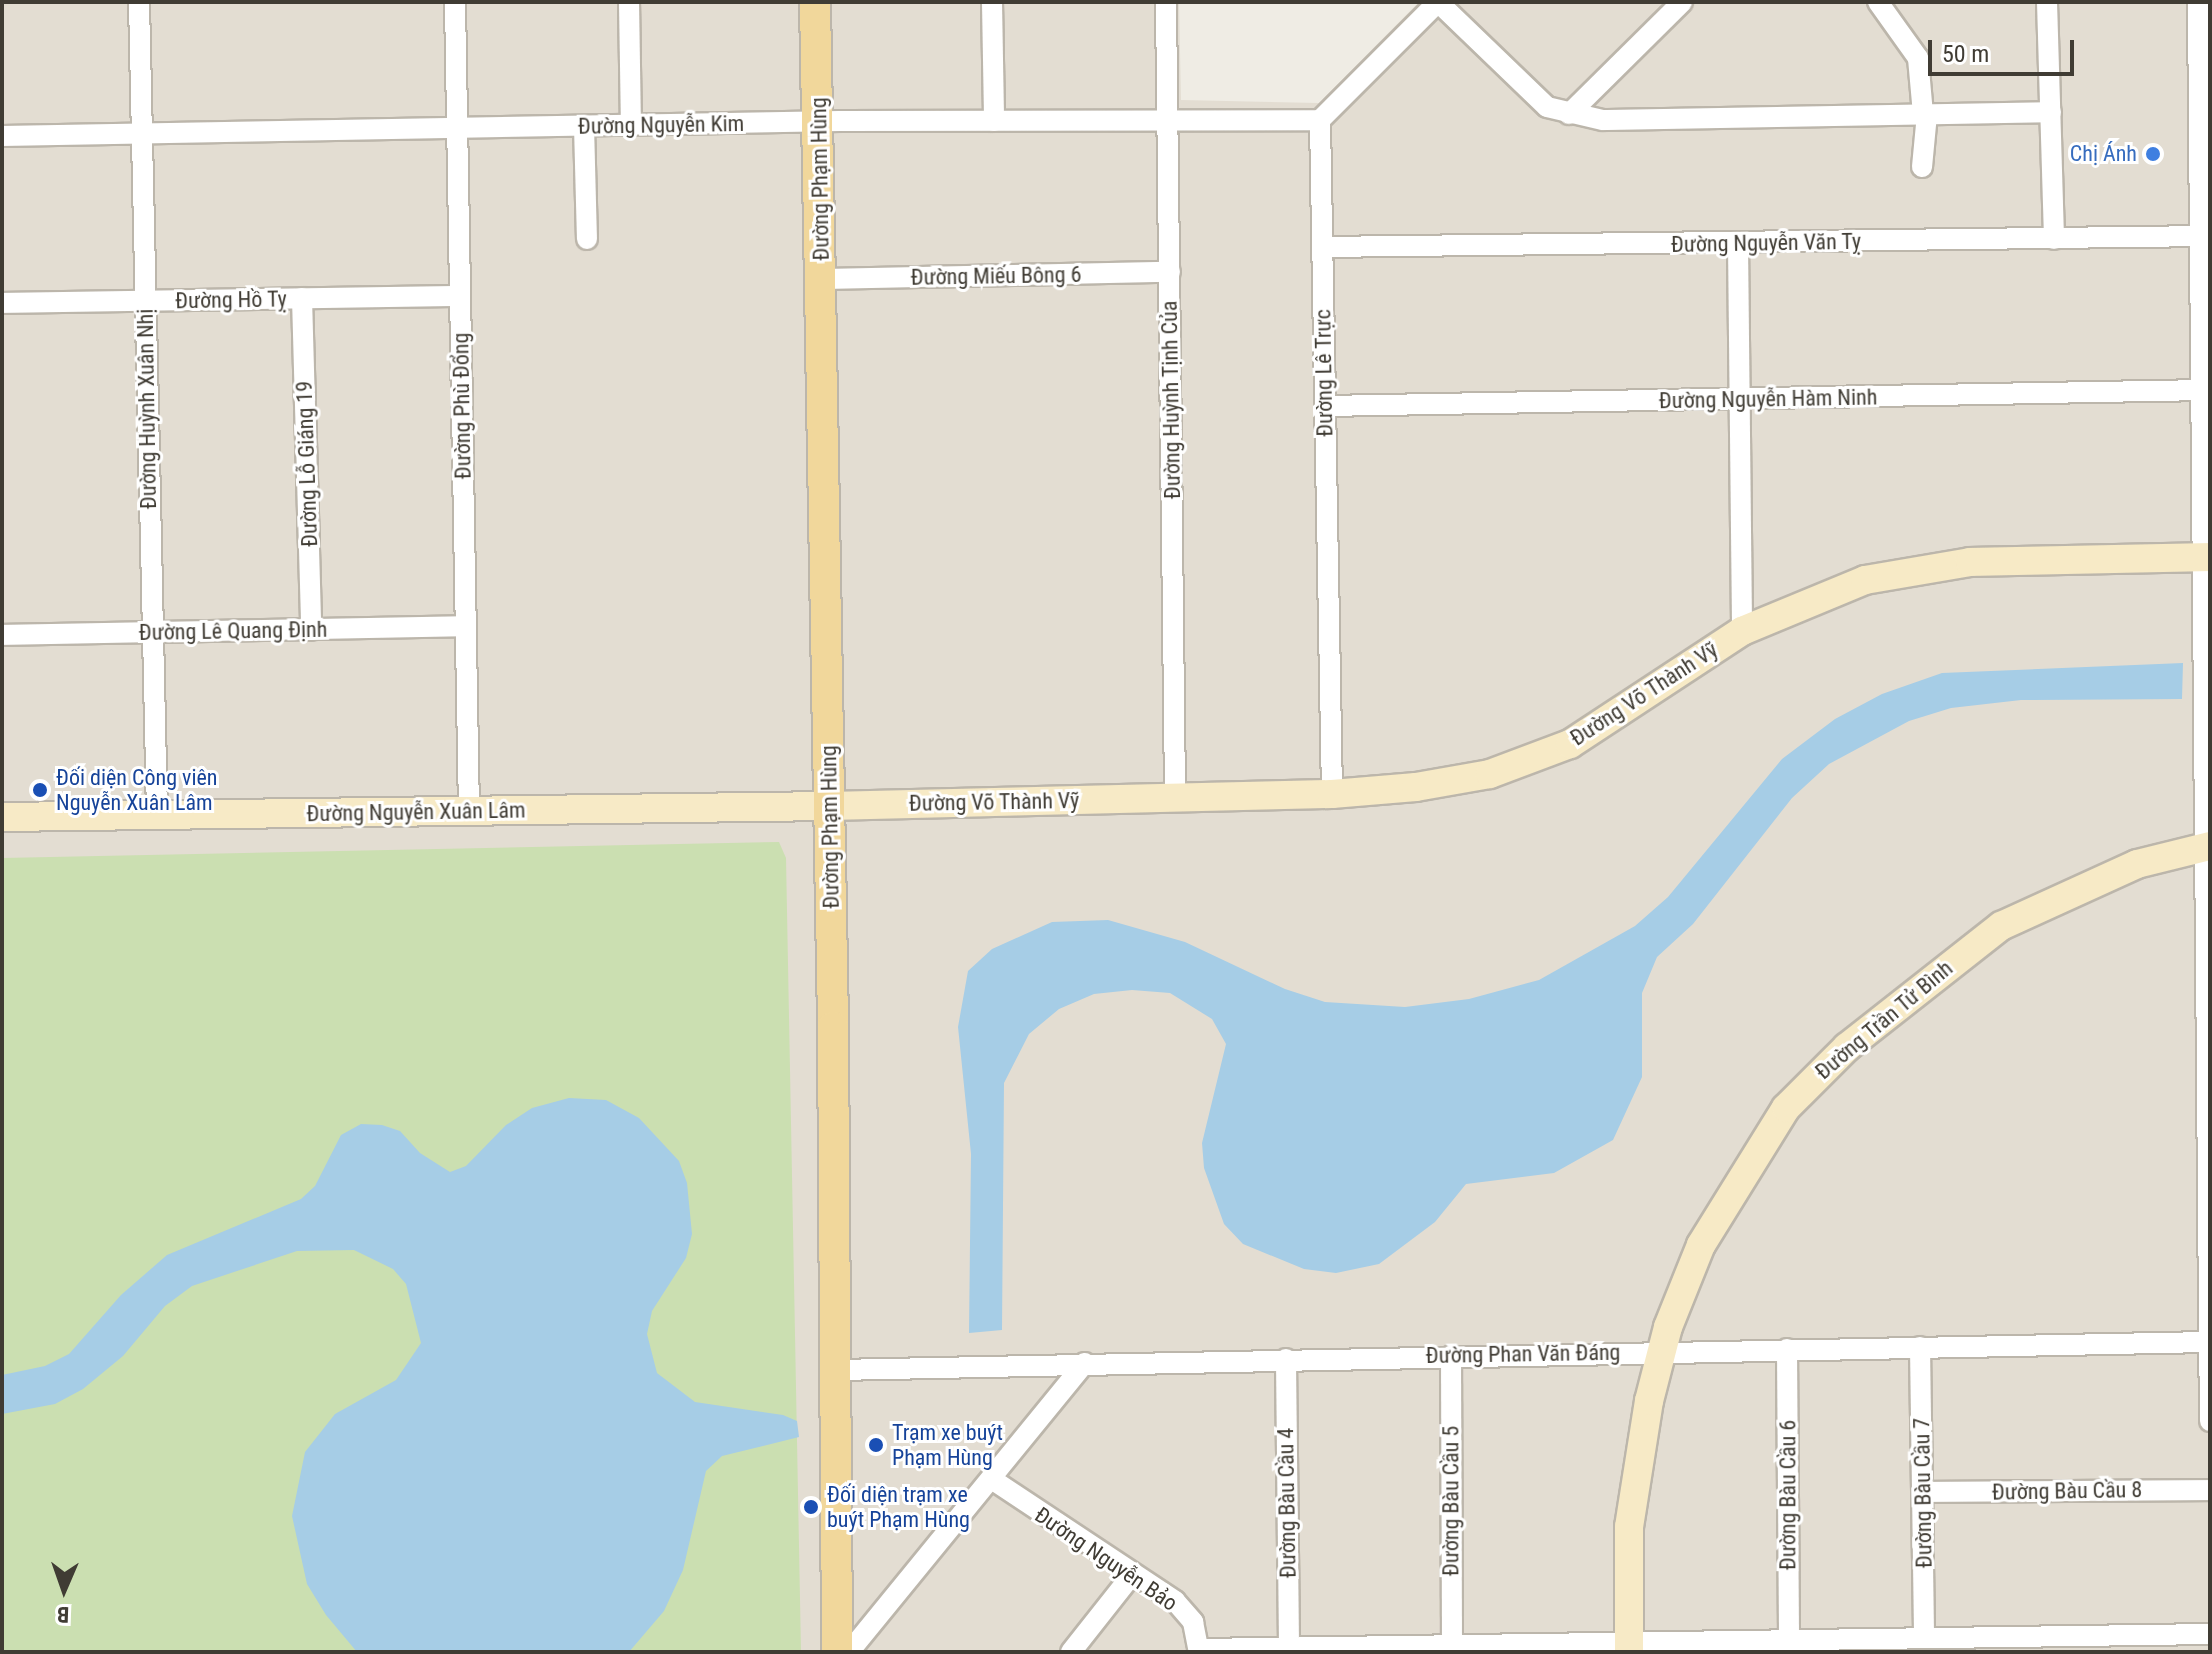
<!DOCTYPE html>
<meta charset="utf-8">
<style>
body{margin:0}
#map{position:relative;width:2212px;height:1654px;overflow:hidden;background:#efece4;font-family:"Roboto Condensed",sans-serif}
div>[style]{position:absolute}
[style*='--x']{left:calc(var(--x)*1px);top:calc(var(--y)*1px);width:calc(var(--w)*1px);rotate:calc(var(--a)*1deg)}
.residential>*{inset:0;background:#e3ddd2}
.green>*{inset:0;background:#cbdfb1}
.water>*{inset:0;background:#a6cde6}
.roads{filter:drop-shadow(2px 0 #bcb6ab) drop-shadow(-2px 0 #bcb6ab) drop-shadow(0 2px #bcb6ab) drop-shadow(0 -2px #bcb6ab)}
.street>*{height:20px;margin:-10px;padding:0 10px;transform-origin:10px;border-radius:10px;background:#fff}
.secondary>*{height:28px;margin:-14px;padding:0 14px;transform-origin:14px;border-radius:14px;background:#f7eac6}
.primary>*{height:30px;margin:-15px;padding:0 15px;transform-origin:15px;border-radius:15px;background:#f1d79b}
.dots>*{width:22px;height:22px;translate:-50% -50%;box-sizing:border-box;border:4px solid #fff;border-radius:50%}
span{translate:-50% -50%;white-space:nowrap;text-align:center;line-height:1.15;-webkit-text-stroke:6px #fff;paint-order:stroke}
.street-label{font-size:22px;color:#403c34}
.shop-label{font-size:22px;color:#366cbe}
.right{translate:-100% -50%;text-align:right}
.transit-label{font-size:22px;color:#164399}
.left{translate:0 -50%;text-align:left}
.frame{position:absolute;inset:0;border:4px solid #403c34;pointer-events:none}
.north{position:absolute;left:24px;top:1550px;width:80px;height:80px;-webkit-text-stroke:6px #fff;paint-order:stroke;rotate:182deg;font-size:22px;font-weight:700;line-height:32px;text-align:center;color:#403c34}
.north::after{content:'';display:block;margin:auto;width:28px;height:36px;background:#403c34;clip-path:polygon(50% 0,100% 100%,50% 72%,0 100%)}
.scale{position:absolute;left:1928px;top:40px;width:146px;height:36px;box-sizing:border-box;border:4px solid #403c34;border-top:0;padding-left:10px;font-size:24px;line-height:28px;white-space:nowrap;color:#403c34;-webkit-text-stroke:6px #fff;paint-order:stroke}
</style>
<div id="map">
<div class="residential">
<i style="clip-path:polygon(2px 2px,1179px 2px,1181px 100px,1319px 103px,1419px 2px,2210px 2px,2210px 1652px,2px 1652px)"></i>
</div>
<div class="green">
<i style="clip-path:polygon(779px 842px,786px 858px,801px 1652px,2px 1652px,2px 858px)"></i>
</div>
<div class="water">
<i style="clip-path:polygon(2183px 663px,2182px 699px,2021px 700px,1951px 708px,1909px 721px,1829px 764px,1792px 798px,1693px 924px,1657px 957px,1642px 993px,1642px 1077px,1613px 1140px,1554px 1173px,1466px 1184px,1435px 1222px,1379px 1264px,1336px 1273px,1304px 1269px,1243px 1244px,1224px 1224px,1204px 1168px,1202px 1143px,1226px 1044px,1212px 1019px,1170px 993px,1132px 990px,1094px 994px,1059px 1009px,1029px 1034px,1004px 1083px,1002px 1330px,969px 1333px,971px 1154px,958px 1027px,968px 971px,992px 949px,1052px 922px,1108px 920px,1185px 942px,1285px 989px,1325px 1002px,1405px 1007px,1469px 999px,1539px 980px,1635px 926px,1668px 897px,1782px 759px,1835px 719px,1882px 694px,1942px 673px)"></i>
<i style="clip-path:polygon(569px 1098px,606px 1100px,639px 1118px,679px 1161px,687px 1183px,692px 1234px,686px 1258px,652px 1311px,647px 1334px,657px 1373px,695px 1402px,783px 1415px,797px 1421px,799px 1437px,722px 1456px,706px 1471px,683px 1570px,664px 1611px,629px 1652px,357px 1652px,326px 1615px,307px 1584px,292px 1516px,305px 1452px,335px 1414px,396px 1380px,421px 1343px,406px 1284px,393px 1269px,354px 1250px,297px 1251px,192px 1286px,165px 1306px,123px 1356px,83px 1389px,55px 1404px,2px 1414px,2px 1375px,45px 1366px,69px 1354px,121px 1295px,167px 1255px,301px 1199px,315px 1186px,341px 1135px,361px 1124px,382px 1125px,400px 1131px,420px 1153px,450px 1172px,466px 1166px,506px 1125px,532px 1108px)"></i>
</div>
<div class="roads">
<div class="street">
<i style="--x:139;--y:2;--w:813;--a:88.73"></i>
<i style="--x:455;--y:2;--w:809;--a:89.01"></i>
<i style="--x:629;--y:2;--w:123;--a:89.1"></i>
<i style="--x:992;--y:2;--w:119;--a:89"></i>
<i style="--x:1166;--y:2;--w:796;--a:89.35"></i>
<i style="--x:1878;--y:2;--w:69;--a:54.5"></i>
<i style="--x:1918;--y:58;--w:56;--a:84.9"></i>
<i style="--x:2047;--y:2;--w:237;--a:88.3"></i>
<i style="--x:2198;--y:2;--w:1419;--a:89.52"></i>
<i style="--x:1569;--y:114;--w:159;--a:-44.7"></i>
<i style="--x:584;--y:126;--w:113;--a:88.5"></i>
<i style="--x:2;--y:136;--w:838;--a:-1.03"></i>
<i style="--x:840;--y:121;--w:480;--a:-0.1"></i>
<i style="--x:1922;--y:167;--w:53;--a:-84.6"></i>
<i style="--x:1738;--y:243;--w:388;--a:89.4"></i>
<i style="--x:1322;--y:247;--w:888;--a:-0.71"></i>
<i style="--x:822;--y:279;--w:348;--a:-1.2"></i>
<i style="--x:302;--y:298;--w:332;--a:88.4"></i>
<i style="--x:2;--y:303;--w:458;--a:-0.9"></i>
<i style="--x:1325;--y:406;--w:885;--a:-1.04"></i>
<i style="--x:2;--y:635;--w:463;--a:-1.1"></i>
<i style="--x:1332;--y:794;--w:674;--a:-91.02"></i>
<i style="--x:1320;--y:120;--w:167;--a:-45"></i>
<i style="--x:1438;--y:2;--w:151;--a:43.9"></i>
<i style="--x:1547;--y:107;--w:57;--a:13.1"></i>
<i style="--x:1603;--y:120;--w:448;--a:-1"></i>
<i style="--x:1920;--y:1347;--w:291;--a:89.2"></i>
<i style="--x:1787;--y:1349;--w:291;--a:89.6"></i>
<i style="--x:1451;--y:1356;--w:289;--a:89.8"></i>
<i style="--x:1286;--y:1359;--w:288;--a:89.4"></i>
<i style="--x:837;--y:1370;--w:1373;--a:-1.17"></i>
<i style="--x:993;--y:1480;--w:219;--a:33.6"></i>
<i style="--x:1175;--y:1601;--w:28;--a:49"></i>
<i style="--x:1193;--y:1622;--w:31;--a:79"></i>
<i style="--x:1925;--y:1492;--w:285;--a:-0.4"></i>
<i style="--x:1199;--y:1649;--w:1011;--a:-0.85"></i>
<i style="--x:849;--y:1652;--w:373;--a:-50.8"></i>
<i style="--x:1071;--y:1652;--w:97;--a:-51.7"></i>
</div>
<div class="secondary">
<i style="--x:2;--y:817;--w:827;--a:-0.76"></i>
<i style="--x:829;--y:806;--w:503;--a:-1.37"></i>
<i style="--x:1332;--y:794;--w:84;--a:-4.8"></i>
<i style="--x:1416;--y:787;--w:75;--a:-10"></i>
<i style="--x:1490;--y:774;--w:85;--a:-20.6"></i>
<i style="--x:1570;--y:744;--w:206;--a:-33.3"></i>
<i style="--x:1742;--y:631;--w:133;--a:-22.5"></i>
<i style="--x:1865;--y:580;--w:107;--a:-9.7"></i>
<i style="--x:1970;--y:562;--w:240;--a:-1.2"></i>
<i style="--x:1629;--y:1652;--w:125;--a:-90"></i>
<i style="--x:1629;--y:1527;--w:128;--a:-81"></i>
<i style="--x:1649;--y:1401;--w:76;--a:-75.6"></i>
<i style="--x:1668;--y:1327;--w:88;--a:-68.1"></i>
<i style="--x:1701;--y:1245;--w:161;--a:-58.2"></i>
<i style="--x:1786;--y:1108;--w:86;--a:-45"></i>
<i style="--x:1847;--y:1047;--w:196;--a:-38.2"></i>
<i style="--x:2001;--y:926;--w:149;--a:-24.5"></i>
<i style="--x:2137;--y:864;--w:75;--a:-13.9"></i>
</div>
<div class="primary">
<i style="--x:815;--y:2;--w:1025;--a:88.99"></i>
<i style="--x:833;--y:1027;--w:625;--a:89.63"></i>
</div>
</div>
<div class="dots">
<i style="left:2153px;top:154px;background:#3f7fe0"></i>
<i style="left:40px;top:790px;background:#1a4fb4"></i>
<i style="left:876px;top:1445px;background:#1a4fb4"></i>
<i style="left:811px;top:1507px;background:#1a4fb4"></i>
</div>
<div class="street-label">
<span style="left:661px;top:125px;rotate:-1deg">Đường Nguyễn Kim</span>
<span style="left:820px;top:179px;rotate:-91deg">Đường Phạm Hùng</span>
<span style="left:1766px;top:243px;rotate:-1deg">Đường Nguyễn Văn Tỵ</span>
<span style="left:996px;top:276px;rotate:-1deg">Đường Miếu Bông 6</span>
<span style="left:231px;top:300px;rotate:-1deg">Đường Hồ Tỵ</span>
<span style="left:1324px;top:373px;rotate:-91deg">Đường Lê Trực</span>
<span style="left:1768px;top:399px;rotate:-1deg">Đường Nguyễn Hàm Ninh</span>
<span style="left:1171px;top:400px;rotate:-91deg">Đường Huỳnh Tịnh Của</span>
<span style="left:462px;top:406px;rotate:-91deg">Đường Phù Đổng</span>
<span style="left:147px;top:409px;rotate:-91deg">Đường Huỳnh Xuân Nhị</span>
<span style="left:307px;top:464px;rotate:-92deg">Đường Lỗ Giáng 19</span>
<span style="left:233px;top:631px;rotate:-1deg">Đường Lê Quang Định</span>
<span style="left:1644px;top:694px;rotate:-33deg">Đường Võ Thành Vỹ</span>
<span style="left:994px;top:802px;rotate:-1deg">Đường Võ Thành Vỹ</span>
<span style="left:416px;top:812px;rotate:-1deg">Đường Nguyễn Xuân Lâm</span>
<span style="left:830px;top:827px;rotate:-91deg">Đường Phạm Hùng</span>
<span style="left:1884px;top:1020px;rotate:-40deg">Đường Trần Tử Bình</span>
<span style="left:1523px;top:1354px;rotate:-1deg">Đường Phan Văn Đáng</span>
<span style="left:2067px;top:1491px;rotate:-1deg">Đường Bàu Cầu 8</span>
<span style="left:1923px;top:1493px;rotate:-91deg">Đường Bàu Cầu 7</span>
<span style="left:1788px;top:1495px;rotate:-90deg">Đường Bàu Cầu 6</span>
<span style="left:1451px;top:1501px;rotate:-90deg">Đường Bàu Cầu 5</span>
<span style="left:1287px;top:1503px;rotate:-91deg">Đường Bàu Cầu 4</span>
<span style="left:1106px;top:1559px;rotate:34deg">Đường Nguyễn Bảo</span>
</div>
<div class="shop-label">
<span class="right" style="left:2137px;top:154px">Chị Ánh</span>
</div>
<div class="transit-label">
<span class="left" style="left:56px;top:790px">Đối diện Công viên<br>Nguyễn Xuân Lâm</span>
<span class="left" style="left:892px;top:1445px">Trạm xe buýt<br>Phạm Hùng</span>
<span class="left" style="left:827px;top:1507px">Đối diện trạm xe<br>buýt Phạm Hùng</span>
</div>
<div class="frame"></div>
<div class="north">B</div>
<div class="scale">50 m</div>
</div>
